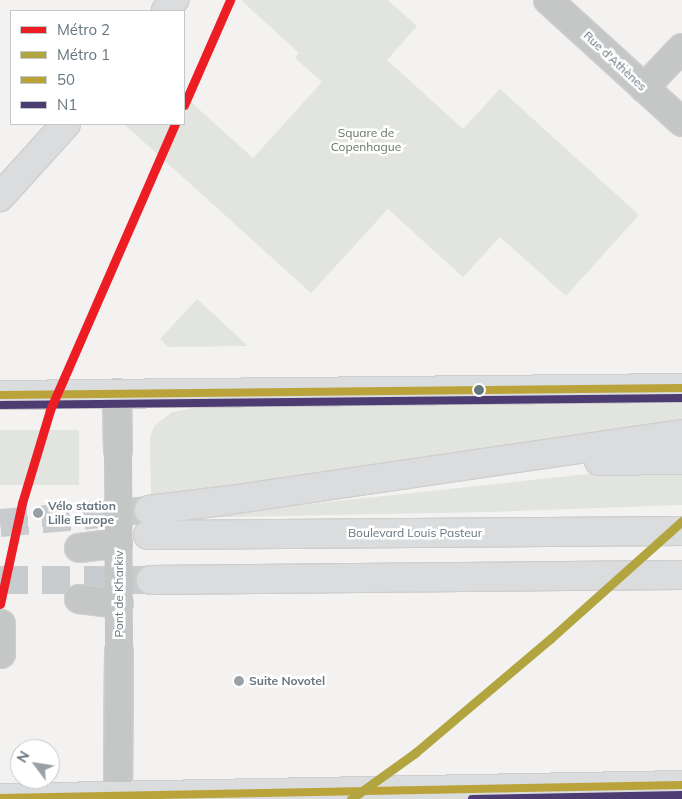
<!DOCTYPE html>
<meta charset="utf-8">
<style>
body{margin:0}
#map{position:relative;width:682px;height:799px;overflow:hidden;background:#f3f2f1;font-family:Mulish,sans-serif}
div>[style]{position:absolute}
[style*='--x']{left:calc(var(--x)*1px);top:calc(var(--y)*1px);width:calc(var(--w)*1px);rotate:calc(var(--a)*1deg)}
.green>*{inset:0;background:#e1e4df;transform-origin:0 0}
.highway-tunnel>*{height:28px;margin-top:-14px;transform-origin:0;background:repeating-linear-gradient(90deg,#c9ccce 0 28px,transparent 0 42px)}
.roads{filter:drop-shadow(1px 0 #cfcfcf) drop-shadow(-1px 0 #cfcfcf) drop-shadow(0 1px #cfcfcf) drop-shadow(0 -1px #cfcfcf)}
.street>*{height:28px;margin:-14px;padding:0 14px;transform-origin:14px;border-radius:14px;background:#c5c7c7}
.secondary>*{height:28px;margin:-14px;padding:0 14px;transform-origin:14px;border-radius:14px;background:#dbdcdd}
.primary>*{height:28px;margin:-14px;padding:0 14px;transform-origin:14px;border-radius:14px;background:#dbdcdd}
.highway>*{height:28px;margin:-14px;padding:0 14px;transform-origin:14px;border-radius:14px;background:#dbdcdd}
.street-bridge>*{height:28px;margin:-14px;padding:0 14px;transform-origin:14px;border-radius:14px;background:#c5c7c7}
.bus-1>*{height:8px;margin:-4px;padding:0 4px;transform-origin:4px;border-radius:4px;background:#baa33b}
.bus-2>*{height:8px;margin:-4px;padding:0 4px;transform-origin:4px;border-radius:4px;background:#4d3c71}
.metro-1>*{height:9px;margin:-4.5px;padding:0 4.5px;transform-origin:4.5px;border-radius:4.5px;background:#ed1d24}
.metro-2>*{height:9px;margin:-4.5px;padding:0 4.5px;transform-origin:4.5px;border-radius:4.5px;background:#b2a43f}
.dots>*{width:14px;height:14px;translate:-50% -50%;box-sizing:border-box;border:2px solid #fff;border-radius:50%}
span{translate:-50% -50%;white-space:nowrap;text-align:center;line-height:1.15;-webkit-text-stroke:5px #fff;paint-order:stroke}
.street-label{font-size:12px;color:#66757e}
.park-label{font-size:12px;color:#697664}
.poi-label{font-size:12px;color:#66757e;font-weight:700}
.left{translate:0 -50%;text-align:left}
.legend{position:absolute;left:10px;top:10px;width:175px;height:115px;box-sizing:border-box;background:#fff;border:1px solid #c2c8cb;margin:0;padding:6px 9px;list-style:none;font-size:15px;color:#66757e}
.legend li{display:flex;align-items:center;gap:10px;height:25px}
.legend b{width:25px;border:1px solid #c2c8cb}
.north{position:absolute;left:10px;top:739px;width:50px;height:50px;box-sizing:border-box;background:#fff;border:1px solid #c2c8cb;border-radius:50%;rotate:301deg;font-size:14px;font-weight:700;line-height:20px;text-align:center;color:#66757e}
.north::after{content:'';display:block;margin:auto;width:18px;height:22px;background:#97a1a6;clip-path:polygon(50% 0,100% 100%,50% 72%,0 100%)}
</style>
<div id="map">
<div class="green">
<i style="clip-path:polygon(241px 0,388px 0,417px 26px,387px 60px,463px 129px,500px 89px,639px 215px,566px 296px,500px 237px,463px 277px,388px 209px,311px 293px,125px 125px,184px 124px,184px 96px,253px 158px,322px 82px,295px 58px,299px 53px)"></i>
<i style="clip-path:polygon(197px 299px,248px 346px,168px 347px,160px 339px)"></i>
<i style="clip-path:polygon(682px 401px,682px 424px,558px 438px,151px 497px,150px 437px,154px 426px,172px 412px,216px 404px)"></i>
<i style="left:0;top:430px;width:79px;height:55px"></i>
<i style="clip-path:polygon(616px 471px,682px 471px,682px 505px,486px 512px,179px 518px)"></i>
</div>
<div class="highway-tunnel">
<i style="--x:0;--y:523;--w:150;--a:-5"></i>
<i style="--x:0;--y:580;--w:151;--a:0"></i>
</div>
<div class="roads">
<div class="street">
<i style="--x:548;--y:0;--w:181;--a:42.3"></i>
<i style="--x:644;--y:88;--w:55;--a:-46.5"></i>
<i style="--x:117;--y:393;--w:57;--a:89"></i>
<i style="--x:79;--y:548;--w:39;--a:-7"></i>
<i style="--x:79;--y:599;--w:40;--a:7.1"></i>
<i style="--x:1;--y:654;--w:30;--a:-90"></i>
<i style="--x:118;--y:795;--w:143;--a:-89.6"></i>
</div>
<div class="secondary">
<i style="--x:166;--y:11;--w:14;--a:-54"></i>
<i style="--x:0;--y:197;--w:98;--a:-47.9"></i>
<i style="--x:0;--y:395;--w:682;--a:-0.59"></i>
</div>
<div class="primary">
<i style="--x:0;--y:798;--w:682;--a:-1.09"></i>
</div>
<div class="highway">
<i style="--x:599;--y:461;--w:83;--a:-0.7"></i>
<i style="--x:149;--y:510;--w:82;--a:-7"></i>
<i style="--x:230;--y:500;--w:457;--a:-8.3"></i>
<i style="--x:148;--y:535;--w:534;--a:-0.43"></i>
<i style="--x:151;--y:580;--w:531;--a:-0.54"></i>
</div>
</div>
<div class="street-bridge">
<i style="--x:118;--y:450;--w:202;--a:89.7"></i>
</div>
<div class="bus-1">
<i style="--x:0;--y:395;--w:682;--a:-0.59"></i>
<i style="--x:0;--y:798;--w:682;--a:-1.09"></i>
</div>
<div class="bus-2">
<i style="--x:0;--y:405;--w:682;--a:-0.59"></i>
<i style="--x:472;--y:799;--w:210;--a:-1.1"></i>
</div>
<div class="metro-1">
<i style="--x:184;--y:105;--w:115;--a:-66.3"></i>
<i style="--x:0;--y:604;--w:103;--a:-77.7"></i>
<i style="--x:22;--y:503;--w:97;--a:-73.2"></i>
<i style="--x:50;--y:410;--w:312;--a:-66.4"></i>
</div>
<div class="metro-2">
<i style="--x:351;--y:799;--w:79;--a:-35.7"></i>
<i style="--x:415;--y:753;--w:177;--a:-40.2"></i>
<i style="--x:550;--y:639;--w:177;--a:-41.8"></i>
</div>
<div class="dots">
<i style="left:479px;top:390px;background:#66757e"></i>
<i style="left:38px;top:513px;background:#97a1a6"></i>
<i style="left:239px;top:681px;background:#97a1a6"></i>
</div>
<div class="street-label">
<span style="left:615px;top:61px;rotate:43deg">Rue d'Athènes</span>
<span style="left:415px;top:533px">Boulevard Louis Pasteur</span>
<span style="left:119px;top:594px;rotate:-90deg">Pont de Kharkiv</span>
</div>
<div class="park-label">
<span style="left:366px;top:140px">Square de<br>Copenhague</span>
</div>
<div class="poi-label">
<span class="left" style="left:48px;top:513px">Vélo station<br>Lille Europe</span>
<span class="left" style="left:249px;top:681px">Suite Novotel</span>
</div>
<ul class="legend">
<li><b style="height:6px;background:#ed1d24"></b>Métro 2</li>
<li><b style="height:6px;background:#b2a43f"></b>Métro 1</li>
<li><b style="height:6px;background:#baa33b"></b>50</li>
<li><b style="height:6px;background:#4d3c71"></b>N1</li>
</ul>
<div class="north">N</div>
</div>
